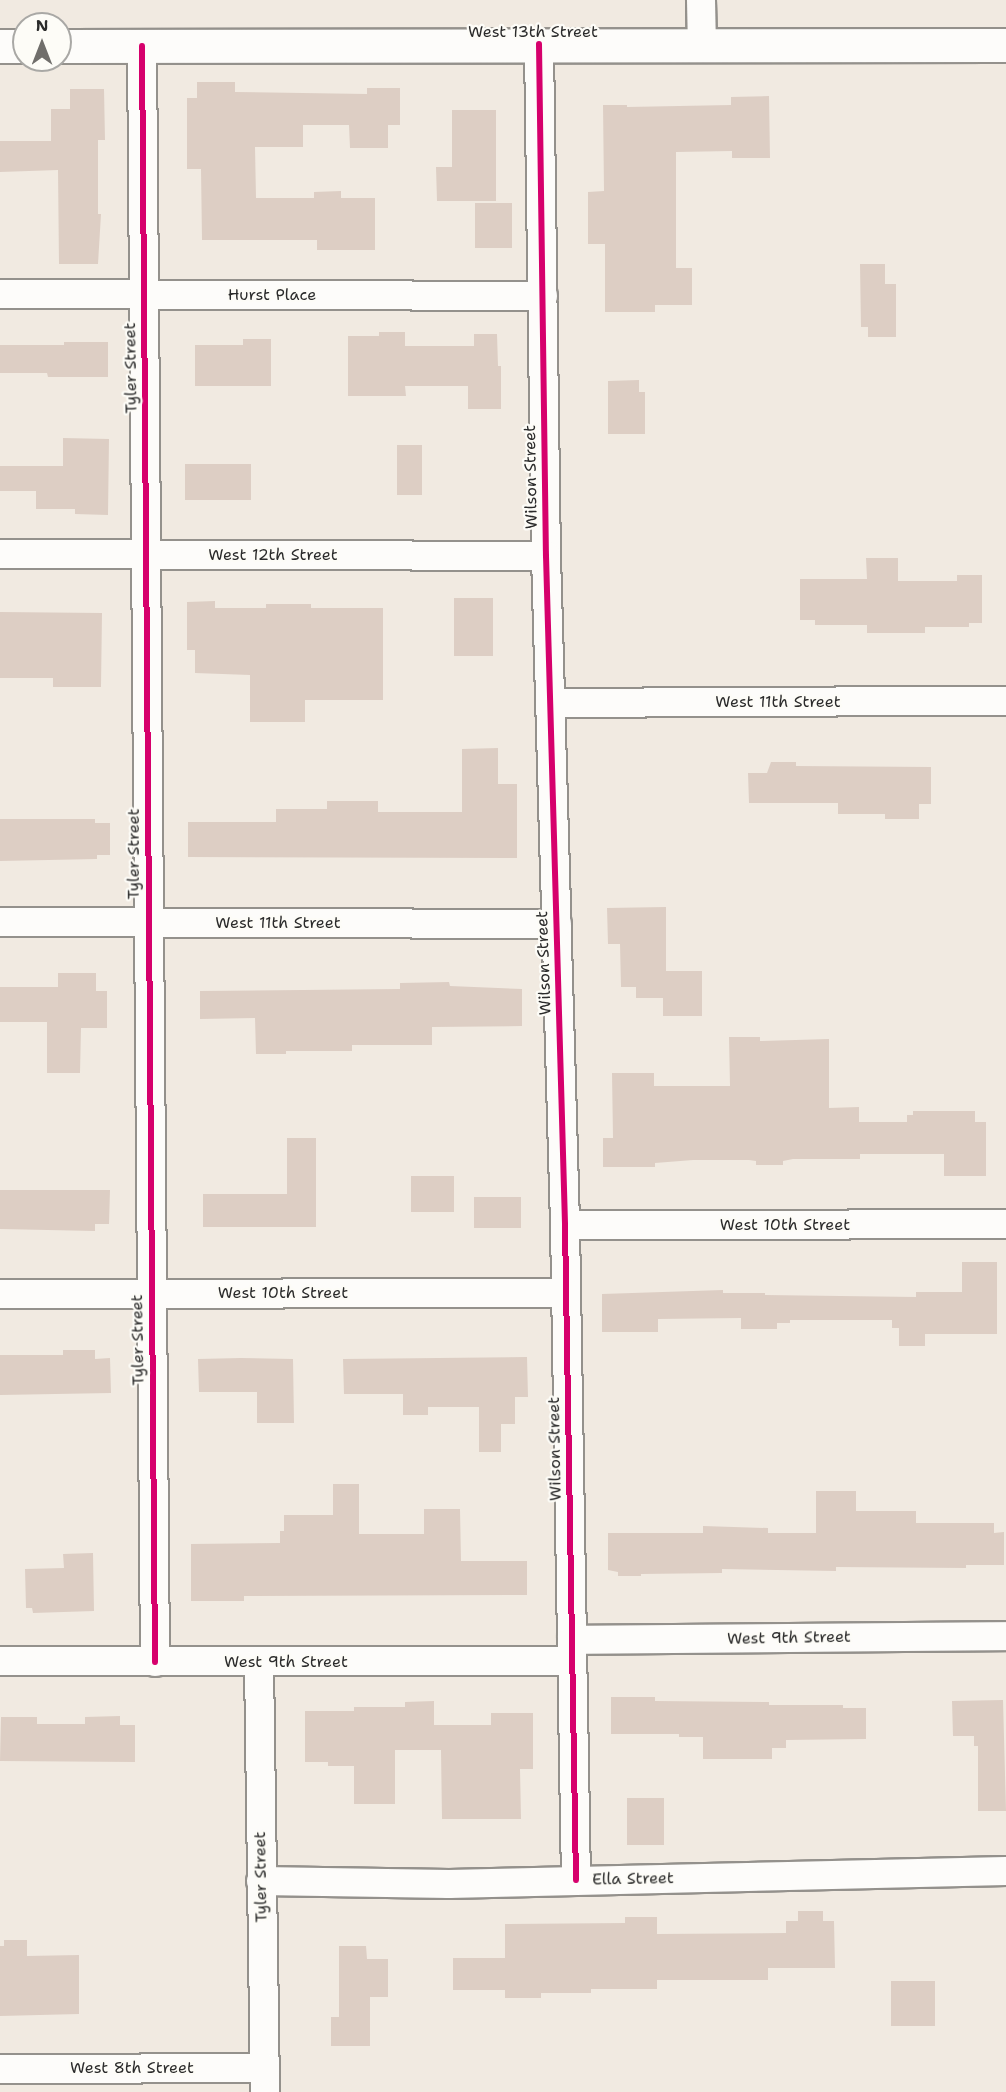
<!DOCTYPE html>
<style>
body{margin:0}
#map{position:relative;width:1006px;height:2092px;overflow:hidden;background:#f1eae1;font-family:"Shantell Sans",sans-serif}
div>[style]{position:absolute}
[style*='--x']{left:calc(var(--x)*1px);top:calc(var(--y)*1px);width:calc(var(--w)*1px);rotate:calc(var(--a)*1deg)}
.building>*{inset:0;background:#ddcec4;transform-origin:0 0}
.roads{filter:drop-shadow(2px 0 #94918c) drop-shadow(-2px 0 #94918c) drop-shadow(0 2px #94918c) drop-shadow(0 -2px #94918c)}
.minor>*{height:28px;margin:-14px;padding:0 14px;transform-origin:14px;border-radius:14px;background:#fdfcfa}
.tertiary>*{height:33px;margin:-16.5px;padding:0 16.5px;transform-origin:16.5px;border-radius:16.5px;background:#fdfcfa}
.cycleway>*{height:6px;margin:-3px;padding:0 3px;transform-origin:3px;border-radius:3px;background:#d6006c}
span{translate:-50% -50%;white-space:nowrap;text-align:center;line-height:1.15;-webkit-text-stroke:4.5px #fdfcf7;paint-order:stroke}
.street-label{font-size:16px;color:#2b2b2b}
.north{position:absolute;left:12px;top:12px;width:60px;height:60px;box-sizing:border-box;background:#fdfcf7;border:2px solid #a9a8a5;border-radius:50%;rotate:0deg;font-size:16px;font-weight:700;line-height:24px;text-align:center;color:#2b2b2b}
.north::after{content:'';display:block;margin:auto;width:21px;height:27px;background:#706e6b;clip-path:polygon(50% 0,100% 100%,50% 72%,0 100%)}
</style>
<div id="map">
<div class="building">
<i style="clip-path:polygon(197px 82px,235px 82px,235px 92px,367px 94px,367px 88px,400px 88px,400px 125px,388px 125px,388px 148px,350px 148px,349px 125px,303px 125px,303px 147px,255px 147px,256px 198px,314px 198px,314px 192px,341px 191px,341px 198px,375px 198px,375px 250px,317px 250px,317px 240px,202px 240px,201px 169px,187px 169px,187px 98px,197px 98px)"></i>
<i style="clip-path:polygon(70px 89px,104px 89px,105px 140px,98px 140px,98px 214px,101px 214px,98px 264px,59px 264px,58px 170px,0 172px,0 141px,51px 141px,51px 109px,70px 109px)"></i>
<i style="clip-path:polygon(769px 96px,770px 158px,732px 158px,732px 151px,676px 152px,676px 268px,692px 268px,692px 305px,655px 305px,655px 312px,605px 312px,605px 244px,588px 244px,588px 192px,604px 191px,603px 105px,627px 105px,627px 107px,731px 105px,731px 97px)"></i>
<i style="clip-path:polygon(452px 110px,496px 110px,496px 201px,437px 201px,436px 167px,452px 167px)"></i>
<i style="left:475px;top:203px;width:37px;height:45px"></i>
<i style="clip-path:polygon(860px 264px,885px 264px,885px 284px,896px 284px,896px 337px,868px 337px,868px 327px,861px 327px)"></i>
<i style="clip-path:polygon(379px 332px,405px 332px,405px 346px,474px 346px,474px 334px,497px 334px,498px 366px,501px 366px,501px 409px,468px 409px,468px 386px,405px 386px,406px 396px,348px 396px,348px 336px,379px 336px)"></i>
<i style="clip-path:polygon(243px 339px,271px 339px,271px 386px,195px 386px,195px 345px,243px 345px)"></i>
<i style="clip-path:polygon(64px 342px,108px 342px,108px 377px,48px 377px,47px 373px,0 373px,0 345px,64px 345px)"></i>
<i style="clip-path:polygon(639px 380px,639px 392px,645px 392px,645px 434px,608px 434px,608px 381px)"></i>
<i style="clip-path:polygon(63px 438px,109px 439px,108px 515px,75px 514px,75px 509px,36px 509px,36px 491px,0 491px,0 466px,63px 466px)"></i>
<i style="left:422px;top:445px;width:50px;height:25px;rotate:90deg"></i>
<i style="left:185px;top:464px;width:66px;height:36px"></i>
<i style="clip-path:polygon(866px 558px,898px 558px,898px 581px,957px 581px,957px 575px,982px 575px,982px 623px,969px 623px,969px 627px,925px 627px,925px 633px,867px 633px,867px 625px,815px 625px,815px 620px,800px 620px,800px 579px,867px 579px)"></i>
<i style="left:454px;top:598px;width:39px;height:58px"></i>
<i style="clip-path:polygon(215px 601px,215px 608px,266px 608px,266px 604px,311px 604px,311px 608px,383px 608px,383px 700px,305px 700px,305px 722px,250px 722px,250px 675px,195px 673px,195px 650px,187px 650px,187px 602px)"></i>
<i style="clip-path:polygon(0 612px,102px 613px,101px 687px,53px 687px,53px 678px,0 678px)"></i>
<i style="clip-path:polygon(498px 748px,498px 784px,517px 784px,517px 858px,188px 857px,188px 822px,276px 822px,276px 809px,327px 809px,327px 801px,378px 801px,378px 812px,462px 812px,462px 749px)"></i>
<i style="clip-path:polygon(771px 762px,796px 762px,796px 766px,931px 767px,931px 804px,919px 804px,919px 819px,885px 819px,885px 814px,838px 814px,838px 803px,749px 803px,748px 773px,767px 773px)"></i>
<i style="clip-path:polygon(0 819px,95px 819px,95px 823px,110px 823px,110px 855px,97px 855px,97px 859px,0 861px)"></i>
<i style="clip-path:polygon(666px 907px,666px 971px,702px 971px,702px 1016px,663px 1016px,663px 998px,636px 998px,636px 987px,621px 987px,620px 944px,608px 944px,607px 908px)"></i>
<i style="clip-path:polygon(58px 973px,96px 973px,96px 991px,107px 991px,107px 1028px,81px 1028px,80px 1073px,47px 1073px,47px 1022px,0 1022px,0 987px,58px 987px)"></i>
<i style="clip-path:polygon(449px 982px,450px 986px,522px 989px,522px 1026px,432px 1027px,432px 1045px,352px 1045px,352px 1051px,286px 1051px,286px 1054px,256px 1054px,255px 1018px,200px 1019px,200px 991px,400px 989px,400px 983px)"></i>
<i style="clip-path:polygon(729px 1037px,760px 1037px,760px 1041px,829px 1039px,829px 1108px,859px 1107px,859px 1122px,907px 1122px,907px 1115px,913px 1115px,913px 1111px,975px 1111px,975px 1122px,986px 1122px,986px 1176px,944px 1176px,944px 1154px,860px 1154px,860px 1159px,793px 1159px,783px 1161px,783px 1165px,756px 1165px,756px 1161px,749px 1160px,693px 1160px,655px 1163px,655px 1167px,603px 1167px,603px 1138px,613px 1138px,612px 1073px,654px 1073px,654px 1086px,730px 1086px)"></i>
<i style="clip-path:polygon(287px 1138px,316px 1138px,316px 1227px,203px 1227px,203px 1194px,287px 1194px)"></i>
<i style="left:454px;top:1176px;width:36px;height:43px;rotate:90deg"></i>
<i style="clip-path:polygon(0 1190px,110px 1190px,109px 1224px,95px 1224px,95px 1231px,0 1229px)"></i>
<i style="left:474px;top:1197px;width:47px;height:31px"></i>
<i style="clip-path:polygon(962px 1262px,997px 1262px,997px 1334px,925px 1334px,925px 1346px,899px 1346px,899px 1328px,892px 1328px,892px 1320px,790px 1320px,790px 1323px,777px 1323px,777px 1329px,741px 1329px,741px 1318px,658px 1319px,658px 1332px,602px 1332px,602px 1294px,723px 1290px,723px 1293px,765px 1293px,765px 1295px,916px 1297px,916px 1292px,962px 1292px)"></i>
<i style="clip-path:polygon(63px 1350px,95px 1350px,95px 1359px,110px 1358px,111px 1393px,0 1395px,0 1355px,63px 1355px)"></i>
<i style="clip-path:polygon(527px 1357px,528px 1397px,515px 1397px,515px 1424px,501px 1424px,501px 1452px,479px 1452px,479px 1407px,428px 1407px,428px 1415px,403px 1415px,403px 1394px,344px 1394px,343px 1359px)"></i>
<i style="clip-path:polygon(241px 1358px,293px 1359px,294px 1423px,257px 1423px,257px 1392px,199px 1392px,198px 1359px)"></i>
<i style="clip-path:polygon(333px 1484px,359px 1484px,359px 1534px,424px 1534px,424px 1509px,460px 1509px,461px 1561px,527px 1561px,527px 1595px,244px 1596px,244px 1601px,191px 1601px,191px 1544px,280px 1543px,280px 1531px,284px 1531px,284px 1515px,333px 1515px)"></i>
<i style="clip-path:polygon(816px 1491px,856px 1491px,856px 1511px,916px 1511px,916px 1523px,994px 1523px,994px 1533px,1004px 1532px,1004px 1565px,966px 1565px,966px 1568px,836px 1567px,836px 1571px,722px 1569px,722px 1573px,641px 1574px,641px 1576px,618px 1576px,618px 1572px,608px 1570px,608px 1533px,703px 1533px,703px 1526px,768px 1528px,768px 1533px,816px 1533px)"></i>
<i style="clip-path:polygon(93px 1553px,94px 1611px,33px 1613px,32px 1608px,26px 1608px,25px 1569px,64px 1568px,63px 1554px)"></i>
<i style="clip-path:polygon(611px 1697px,655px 1697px,655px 1701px,769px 1702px,769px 1705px,843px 1705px,843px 1708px,866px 1708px,866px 1739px,786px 1740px,786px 1748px,772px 1748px,772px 1759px,703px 1759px,703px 1737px,679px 1737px,679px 1734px,611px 1734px)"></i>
<i style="clip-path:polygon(1003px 1700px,1006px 1811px,978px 1811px,978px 1746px,974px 1746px,974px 1736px,953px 1736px,952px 1701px)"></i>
<i style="clip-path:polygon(434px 1701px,434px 1725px,491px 1725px,491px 1713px,533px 1713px,533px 1769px,520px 1769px,521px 1819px,442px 1819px,441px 1750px,395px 1750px,395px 1804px,354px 1804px,354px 1766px,328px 1766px,328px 1762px,305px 1762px,305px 1711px,354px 1711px,354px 1707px,405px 1707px,405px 1702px)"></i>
<i style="clip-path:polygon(120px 1716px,120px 1725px,135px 1725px,135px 1762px,0 1761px,1px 1717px,37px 1717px,37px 1724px,85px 1724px,85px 1717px)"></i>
<i style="left:627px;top:1798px;width:37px;height:47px"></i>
<i style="clip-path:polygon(798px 1911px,823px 1911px,823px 1921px,834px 1921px,835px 1968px,768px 1968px,768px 1980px,657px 1980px,657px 1989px,591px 1989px,591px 1993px,541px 1993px,541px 1998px,505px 1998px,505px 1990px,453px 1990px,453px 1958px,505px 1958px,505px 1924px,625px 1923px,625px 1917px,657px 1917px,657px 1934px,786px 1933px,786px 1921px,798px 1921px)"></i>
<i style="clip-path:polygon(4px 1940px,27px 1940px,27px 1956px,79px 1955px,79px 2014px,0 2016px,0 1946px,4px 1946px)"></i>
<i style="clip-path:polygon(339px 1946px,366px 1946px,367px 1959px,388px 1959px,388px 1997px,370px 1997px,370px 2046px,331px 2046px,331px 2017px,339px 2017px)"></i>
<i style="left:935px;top:1981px;width:45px;height:44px;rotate:90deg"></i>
</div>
<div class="roads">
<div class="minor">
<i style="--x:701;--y:0;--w:47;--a:88.8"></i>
<i style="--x:539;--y:44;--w:512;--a:89.22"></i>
<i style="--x:546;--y:556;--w:669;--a:88.37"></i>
<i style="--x:565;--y:1225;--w:655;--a:89.04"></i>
<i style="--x:142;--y:46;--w:1616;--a:89.54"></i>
<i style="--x:0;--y:294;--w:543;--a:0.21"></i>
<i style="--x:0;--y:554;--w:546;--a:0.21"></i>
<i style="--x:551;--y:703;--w:455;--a:-0.3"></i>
<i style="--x:0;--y:922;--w:557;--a:0.21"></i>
<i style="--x:565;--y:1225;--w:441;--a:-0.1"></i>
<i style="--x:0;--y:1294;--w:566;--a:-0.1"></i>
<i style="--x:572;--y:1640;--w:434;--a:-0.5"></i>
<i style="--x:0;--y:1661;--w:572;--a:0"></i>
<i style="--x:259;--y:1662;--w:430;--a:89.2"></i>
<i style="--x:261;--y:1881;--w:188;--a:0.9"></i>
<i style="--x:449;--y:1884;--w:557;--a:-1.34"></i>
<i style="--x:0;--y:2069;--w:265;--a:-0.2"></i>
</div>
<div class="tertiary">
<i style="--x:0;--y:46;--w:24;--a:0"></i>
<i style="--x:60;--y:46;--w:946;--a:-0.06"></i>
</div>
</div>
<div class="cycleway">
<i style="--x:539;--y:44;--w:512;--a:89.22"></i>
<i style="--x:546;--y:556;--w:669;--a:88.37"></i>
<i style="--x:565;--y:1225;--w:655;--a:89.04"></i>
<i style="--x:142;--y:46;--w:1616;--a:89.54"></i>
</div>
<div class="street-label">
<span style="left:533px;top:32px">West 13th Street</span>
<span style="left:272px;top:295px">Hurst Place</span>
<span style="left:131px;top:368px;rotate:-91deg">Tyler Street</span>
<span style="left:531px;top:477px;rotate:-91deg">Wilson Street</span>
<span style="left:273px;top:555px">West 12th Street</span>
<span style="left:778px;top:702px">West 11th Street</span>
<span style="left:134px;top:854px;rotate:-90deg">Tyler Street</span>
<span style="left:278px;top:923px">West 11th Street</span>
<span style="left:544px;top:963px;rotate:-92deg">Wilson Street</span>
<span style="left:785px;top:1225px">West 10th Street</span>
<span style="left:283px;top:1293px">West 10th Street</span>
<span style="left:138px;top:1340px;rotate:-91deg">Tyler Street</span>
<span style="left:555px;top:1449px;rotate:-91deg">Wilson Street</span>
<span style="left:789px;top:1638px;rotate:-1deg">West 9th Street</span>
<span style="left:286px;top:1662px">West 9th Street</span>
<span style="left:261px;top:1877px;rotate:-91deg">Tyler Street</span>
<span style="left:633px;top:1879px;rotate:-1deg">Ella Street</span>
<span style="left:132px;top:2068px">West 8th Street</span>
</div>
<div class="north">N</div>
</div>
